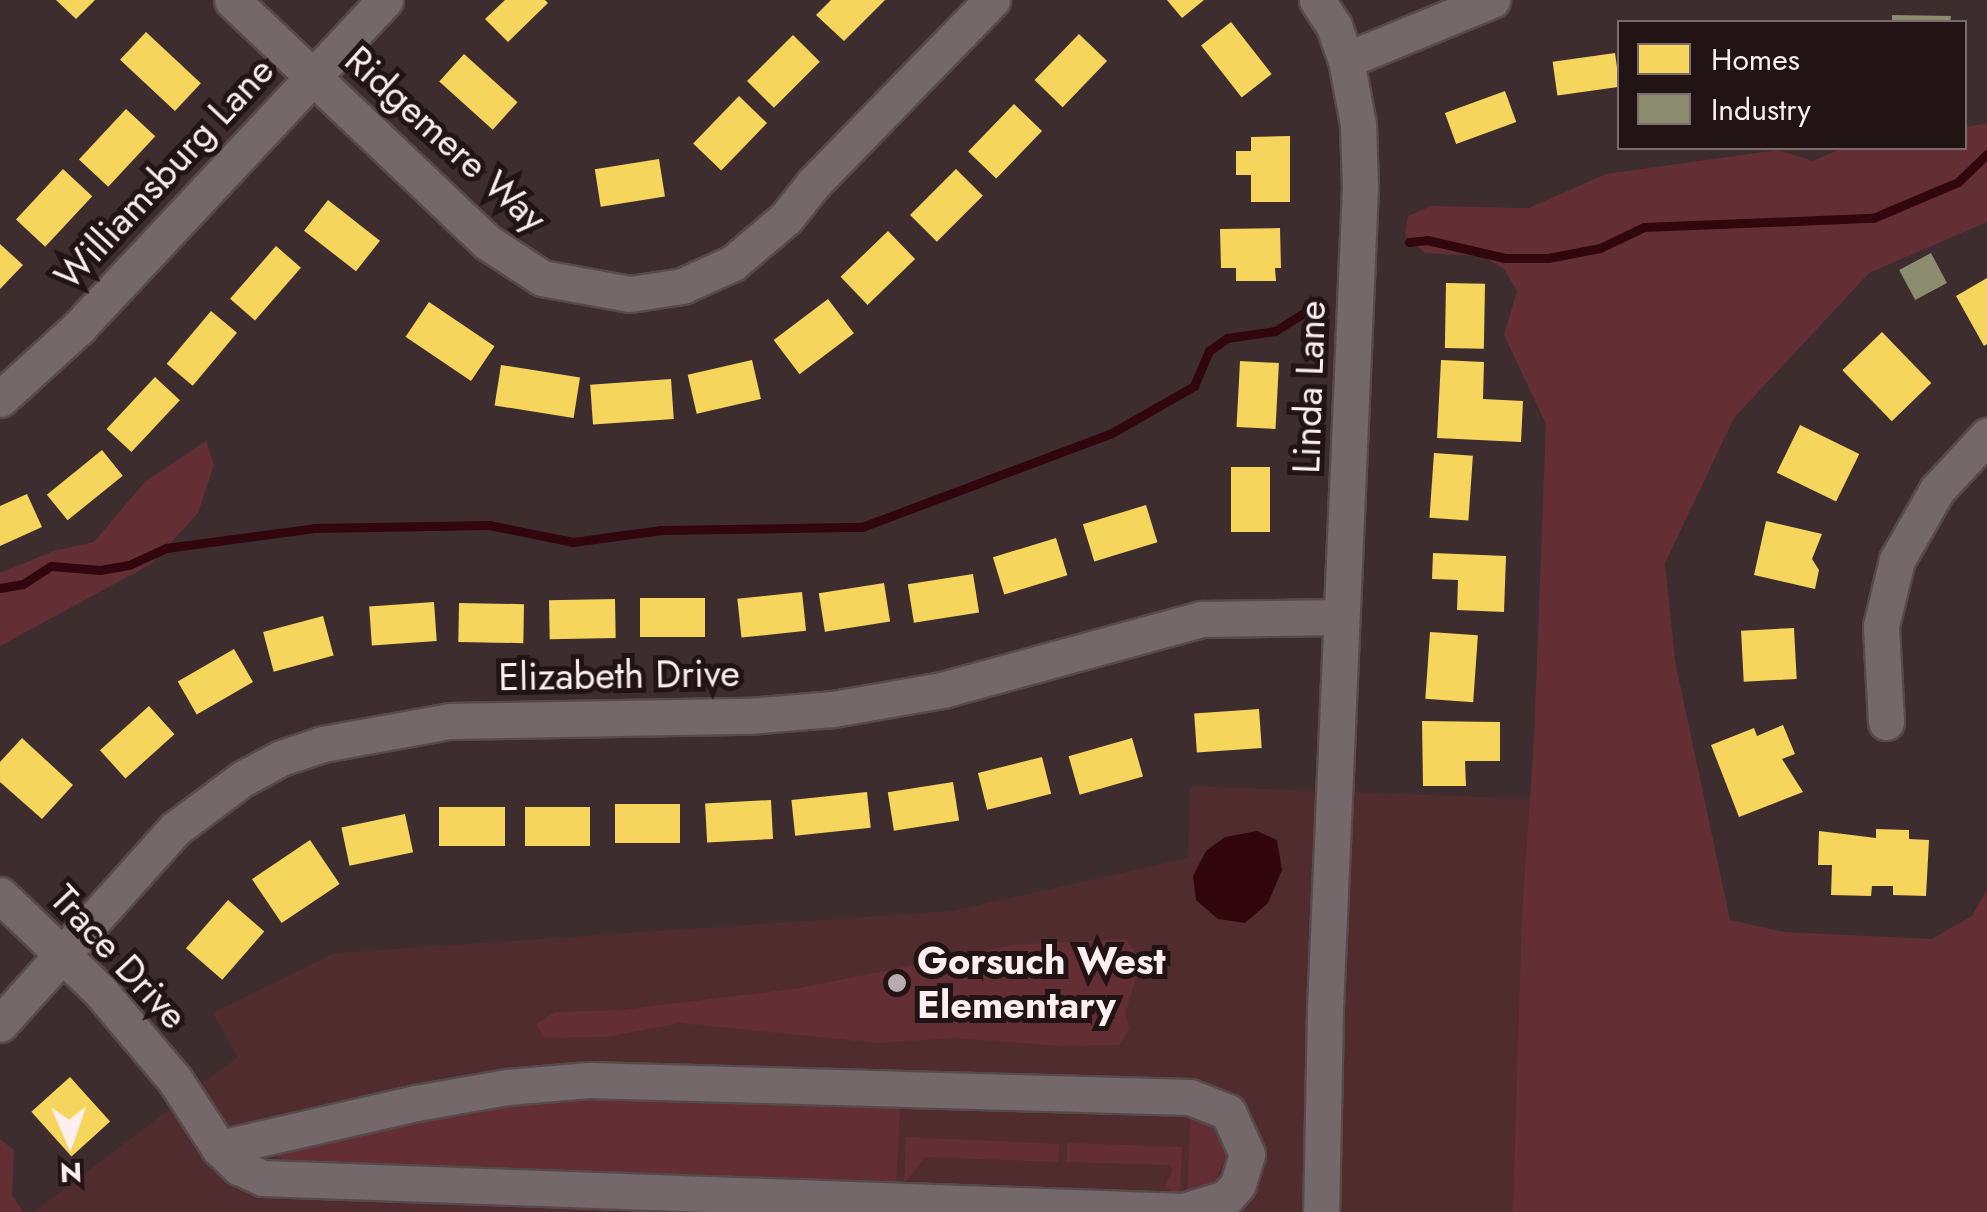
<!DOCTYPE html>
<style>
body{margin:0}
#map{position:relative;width:1987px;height:1212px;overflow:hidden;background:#3e2d2e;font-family:Jost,sans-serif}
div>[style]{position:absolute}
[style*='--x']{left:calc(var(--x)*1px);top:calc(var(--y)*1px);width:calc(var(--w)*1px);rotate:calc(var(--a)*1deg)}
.built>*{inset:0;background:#512c2f}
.green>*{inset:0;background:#642f34}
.water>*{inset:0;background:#31060d}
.homes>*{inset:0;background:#f6d55c;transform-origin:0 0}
.industry>*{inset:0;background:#8c8c6e;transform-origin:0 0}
.stream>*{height:9px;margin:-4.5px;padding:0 4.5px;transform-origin:4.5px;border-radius:4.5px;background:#31060d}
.roads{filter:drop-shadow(2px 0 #574a4b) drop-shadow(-2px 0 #574a4b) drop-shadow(0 2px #574a4b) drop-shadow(0 -2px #574a4b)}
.minor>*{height:35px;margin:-17.5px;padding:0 17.5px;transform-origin:17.5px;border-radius:17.5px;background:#75686a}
.dots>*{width:28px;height:28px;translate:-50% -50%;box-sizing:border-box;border:5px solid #221314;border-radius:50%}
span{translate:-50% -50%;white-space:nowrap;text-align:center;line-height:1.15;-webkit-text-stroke:10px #221314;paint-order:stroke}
.street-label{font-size:38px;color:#fdeff0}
.poi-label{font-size:38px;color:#fdeff0;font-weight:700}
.left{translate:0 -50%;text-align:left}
.legend{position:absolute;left:1617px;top:20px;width:350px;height:130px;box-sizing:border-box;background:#221314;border:2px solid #7a6b6c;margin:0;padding:12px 18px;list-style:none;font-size:30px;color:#fdeff0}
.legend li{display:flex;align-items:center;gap:20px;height:50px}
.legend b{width:50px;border:2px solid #7a6b6c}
.north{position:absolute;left:20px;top:1092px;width:100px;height:100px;-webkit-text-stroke:8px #221314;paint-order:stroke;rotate:178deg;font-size:28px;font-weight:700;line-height:40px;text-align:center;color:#fdeff0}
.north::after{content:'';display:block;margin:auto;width:35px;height:45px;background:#fdeff0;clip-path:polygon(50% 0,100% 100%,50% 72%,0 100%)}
</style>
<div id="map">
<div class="built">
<i style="clip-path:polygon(1190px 786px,1530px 799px,1513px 1212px,34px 1212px,238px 1057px,213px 1013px,335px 953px,952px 911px,1188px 858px)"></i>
</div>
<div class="green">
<i style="clip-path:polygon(1987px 123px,1987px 222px,1869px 273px,1734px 418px,1665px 563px,1675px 661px,1730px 920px,1783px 932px,1932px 939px,1972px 916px,1987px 890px,1987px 1212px,1513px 1212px,1522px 915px,1534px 739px,1546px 424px,1504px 335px,1517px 291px,1504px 269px,1482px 256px,1425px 253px,1405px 235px,1408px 216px,1431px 206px,1529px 208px,1606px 174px,1778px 150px,1813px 161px,1843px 148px,1964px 148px,1965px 127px)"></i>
<i style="clip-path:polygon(206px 441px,214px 465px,198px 513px,151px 564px,0 646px,0 573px,54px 551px,94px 542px,145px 482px)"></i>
<i style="clip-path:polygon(1126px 939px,1141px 961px,1125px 1013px,1129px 1029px,1119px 1045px,1064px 1046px,954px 1038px,878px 1043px,680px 1023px,606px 1037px,544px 1038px,536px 1024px,555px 1012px,622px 1010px,800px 988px,1013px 945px)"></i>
<i style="clip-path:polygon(577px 1095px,900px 1104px,896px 1185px,285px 1162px,277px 1155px,285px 1149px,460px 1112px)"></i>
<i style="clip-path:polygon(1191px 1116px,1217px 1129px,1227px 1156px,1214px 1183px,1187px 1196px)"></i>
<i style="clip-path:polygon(906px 1137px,1059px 1144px,1058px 1162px,925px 1157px,904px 1184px)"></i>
<i style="clip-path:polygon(0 1139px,14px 1150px,12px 1195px,23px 1212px,0 1212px)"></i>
<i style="clip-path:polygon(1067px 1143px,1182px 1147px,1180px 1195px,1164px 1187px,1173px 1170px,1170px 1165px,1067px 1162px)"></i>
</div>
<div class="water">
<i style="clip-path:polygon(1257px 831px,1277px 840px,1282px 870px,1268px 903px,1245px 923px,1218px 919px,1196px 900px,1193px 876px,1206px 851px,1225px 837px)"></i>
</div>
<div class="homes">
<i style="clip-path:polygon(56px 0,95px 0,76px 19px)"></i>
<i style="clip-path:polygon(505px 0,545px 0,548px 3px,508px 42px,485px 19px)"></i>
<i style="clip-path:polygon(831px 0,885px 0,844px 41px,816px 15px)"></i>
<i style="clip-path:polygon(1167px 0,1204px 0,1182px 18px)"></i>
<i style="left:1231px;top:22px;width:66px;height:38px;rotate:52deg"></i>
<i style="left:146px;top:32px;width:75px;height:38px;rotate:43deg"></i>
<i style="left:1079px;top:34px;width:39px;height:64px;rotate:44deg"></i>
<i style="left:793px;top:35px;width:38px;height:65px;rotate:45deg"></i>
<i style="left:1615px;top:53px;width:34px;height:63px;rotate:82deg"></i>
<i style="left:464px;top:54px;width:72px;height:37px;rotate:42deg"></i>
<i style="left:1505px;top:91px;width:33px;height:64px;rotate:70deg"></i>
<i style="left:739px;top:96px;width:39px;height:66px;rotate:44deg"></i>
<i style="left:1014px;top:104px;width:39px;height:66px;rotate:44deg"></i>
<i style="left:126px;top:109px;width:40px;height:69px;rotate:43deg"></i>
<i style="clip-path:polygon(1290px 136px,1290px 202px,1251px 202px,1251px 175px,1236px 175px,1236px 151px,1251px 151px,1251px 137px)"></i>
<i style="left:659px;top:159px;width:38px;height:65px;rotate:81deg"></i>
<i style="left:63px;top:169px;width:40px;height:69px;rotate:43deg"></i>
<i style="left:956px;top:169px;width:38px;height:65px;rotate:45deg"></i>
<i style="left:328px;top:200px;width:66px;height:39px;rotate:38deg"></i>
<i style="clip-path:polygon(1280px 228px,1281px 268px,1275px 268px,1276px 281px,1236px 281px,1236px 268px,1221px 268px,1220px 229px)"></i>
<i style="left:888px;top:231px;width:39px;height:66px;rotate:46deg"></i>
<i style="clip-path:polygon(0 244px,23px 265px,0 289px)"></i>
<i style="left:276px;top:246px;width:33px;height:70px;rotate:41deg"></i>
<i style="clip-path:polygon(1987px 278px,1987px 344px,1984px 346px,1956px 296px)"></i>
<i style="left:1446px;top:283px;width:39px;height:65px;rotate:1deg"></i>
<i style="left:828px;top:299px;width:43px;height:68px;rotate:53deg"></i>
<i style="left:429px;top:302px;width:79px;height:42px;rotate:34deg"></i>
<i style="left:211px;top:311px;width:34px;height:69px;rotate:40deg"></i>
<i style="left:1882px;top:332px;width:71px;height:55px;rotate:46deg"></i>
<i style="left:752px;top:360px;width:40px;height:66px;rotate:77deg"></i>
<i style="clip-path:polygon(1441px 360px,1484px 362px,1483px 399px,1523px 401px,1521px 442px,1437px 438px)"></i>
<i style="left:1240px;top:361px;width:39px;height:66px;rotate:3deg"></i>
<i style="left:501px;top:365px;width:80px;height:41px;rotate:9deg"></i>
<i style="left:155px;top:377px;width:34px;height:71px;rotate:43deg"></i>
<i style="left:671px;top:379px;width:40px;height:81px;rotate:86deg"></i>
<i style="left:1800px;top:425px;width:66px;height:53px;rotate:26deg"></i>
<i style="left:102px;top:450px;width:33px;height:71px;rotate:51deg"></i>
<i style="left:1434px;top:453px;width:39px;height:65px;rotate:4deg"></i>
<i style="left:1231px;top:467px;width:39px;height:65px"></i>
<i style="clip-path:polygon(27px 494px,42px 527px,0 546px,0 506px)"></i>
<i style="left:1146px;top:505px;width:39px;height:66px;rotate:73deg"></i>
<i style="clip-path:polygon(1766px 521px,1822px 534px,1812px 559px,1819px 570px,1815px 589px,1754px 575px)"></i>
<i style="left:1056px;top:538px;width:39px;height:66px;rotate:73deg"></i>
<i style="clip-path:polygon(1433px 553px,1506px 556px,1504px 612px,1457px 610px,1458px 580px,1432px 579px)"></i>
<i style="left:973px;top:574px;width:39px;height:66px;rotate:81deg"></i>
<i style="left:884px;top:583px;width:39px;height:66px;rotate:81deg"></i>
<i style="left:802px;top:592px;width:39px;height:65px;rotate:84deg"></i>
<i style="left:640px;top:598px;width:65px;height:39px"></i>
<i style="left:615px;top:599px;width:39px;height:66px;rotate:89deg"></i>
<i style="left:434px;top:602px;width:39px;height:65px;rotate:86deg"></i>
<i style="left:459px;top:603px;width:65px;height:39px;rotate:1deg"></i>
<i style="left:323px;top:616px;width:41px;height:62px;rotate:75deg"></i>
<i style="left:1794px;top:628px;width:51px;height:53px;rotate:87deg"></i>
<i style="left:1430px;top:632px;width:48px;height:67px;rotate:4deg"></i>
<i style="left:234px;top:649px;width:38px;height:65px;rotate:60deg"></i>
<i style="left:149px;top:706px;width:38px;height:66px;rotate:48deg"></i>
<i style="left:1259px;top:709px;width:39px;height:65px;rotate:86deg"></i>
<i style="clip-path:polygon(1422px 721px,1500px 722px,1500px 761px,1465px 761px,1466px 786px,1423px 786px)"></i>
<i style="clip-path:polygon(1783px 725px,1795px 754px,1782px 759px,1803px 792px,1739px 817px,1711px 745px,1754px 728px,1757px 736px)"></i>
<i style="clip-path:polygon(22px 738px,73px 785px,42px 819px,0 782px,0 762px)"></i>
<i style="left:1132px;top:738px;width:40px;height:66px;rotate:74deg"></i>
<i style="left:1042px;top:757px;width:38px;height:66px;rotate:76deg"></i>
<i style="left:953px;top:782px;width:39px;height:66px;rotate:81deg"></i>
<i style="left:867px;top:792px;width:36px;height:76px;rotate:84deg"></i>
<i style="left:771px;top:800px;width:39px;height:66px;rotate:87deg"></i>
<i style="left:615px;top:804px;width:65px;height:39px"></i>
<i style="left:439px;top:807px;width:66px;height:39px"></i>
<i style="left:525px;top:807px;width:65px;height:39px"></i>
<i style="left:405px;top:814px;width:39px;height:65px;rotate:78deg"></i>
<i style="clip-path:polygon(1876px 829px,1909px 830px,1909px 839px,1929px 840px,1926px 896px,1893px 895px,1893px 886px,1872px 886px,1871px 896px,1831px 895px,1832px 865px,1818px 865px,1819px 831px,1876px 838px)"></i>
<i style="left:310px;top:840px;width:53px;height:70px;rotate:56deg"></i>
<i style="left:228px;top:900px;width:48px;height:64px;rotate:41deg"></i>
<i style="left:70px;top:1077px;width:60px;height:52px;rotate:48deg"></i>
</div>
<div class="industry">
<i style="clip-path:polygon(1892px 15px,1951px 16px,1950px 22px,1892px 22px)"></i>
<i style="left:1931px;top:253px;width:34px;height:36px;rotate:62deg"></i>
</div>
<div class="stream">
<i style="--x:1409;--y:242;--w:18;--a:-6"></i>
<i style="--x:1427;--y:240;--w:80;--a:13"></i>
<i style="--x:1505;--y:258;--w:43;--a:0"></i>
<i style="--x:1548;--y:258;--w:53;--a:-10.9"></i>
<i style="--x:1600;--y:248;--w:49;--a:-25.5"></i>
<i style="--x:1644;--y:227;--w:229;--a:-2.3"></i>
<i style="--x:1873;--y:218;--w:92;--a:-23"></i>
<i style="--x:1958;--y:182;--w:40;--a:-44"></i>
<i style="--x:0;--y:588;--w:23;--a:-10"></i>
<i style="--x:23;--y:584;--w:33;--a:-33"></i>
<i style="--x:51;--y:566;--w:49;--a:4.7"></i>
<i style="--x:100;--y:570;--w:29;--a:-10"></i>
<i style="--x:129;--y:565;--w:41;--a:-24.7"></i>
<i style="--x:166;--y:548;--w:150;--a:-7.6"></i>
<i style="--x:315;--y:528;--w:174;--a:-1"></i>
<i style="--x:489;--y:525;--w:86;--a:11.4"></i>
<i style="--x:573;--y:542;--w:89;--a:-7.8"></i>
<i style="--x:661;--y:530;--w:201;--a:-0.9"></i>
<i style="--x:862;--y:527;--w:265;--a:-20.6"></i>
<i style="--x:1110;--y:434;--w:97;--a:-29.7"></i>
<i style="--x:1194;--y:386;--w:38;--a:-67"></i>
<i style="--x:1209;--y:351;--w:22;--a:-36"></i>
<i style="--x:1227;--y:338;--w:49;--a:-8.3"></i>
<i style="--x:1275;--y:331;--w:40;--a:-32"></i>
</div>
<div class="roads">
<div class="minor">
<i style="--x:232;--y:0;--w:352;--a:43.5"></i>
<i style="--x:487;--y:242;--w:66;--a:33.2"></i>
<i style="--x:542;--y:278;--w:89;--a:10.3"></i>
<i style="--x:630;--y:294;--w:53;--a:-8.7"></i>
<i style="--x:682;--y:286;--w:56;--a:-24.3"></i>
<i style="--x:733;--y:263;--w:70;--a:-40.3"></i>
<i style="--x:786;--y:218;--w:43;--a:-51.5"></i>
<i style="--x:813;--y:184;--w:257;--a:-45.8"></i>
<i style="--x:1317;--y:0;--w:31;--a:57"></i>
<i style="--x:1334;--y:26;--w:36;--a:71"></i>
<i style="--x:1346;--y:60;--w:65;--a:79.4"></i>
<i style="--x:1358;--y:124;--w:63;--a:88.2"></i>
<i style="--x:1360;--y:187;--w:824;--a:92.44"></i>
<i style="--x:1325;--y:1010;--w:202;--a:91.1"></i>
<i style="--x:1346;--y:60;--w:158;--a:-22.3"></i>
<i style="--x:0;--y:399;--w:107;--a:-42.3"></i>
<i style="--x:79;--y:327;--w:448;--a:-46.9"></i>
<i style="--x:1886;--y:722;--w:96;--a:-93"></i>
<i style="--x:1881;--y:626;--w:68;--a:-76.4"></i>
<i style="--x:1897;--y:560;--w:81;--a:-60.3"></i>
<i style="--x:1937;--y:490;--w:74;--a:-47.2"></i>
<i style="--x:0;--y:895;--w:139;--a:43.8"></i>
<i style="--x:100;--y:991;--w:116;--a:49.9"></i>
<i style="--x:175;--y:1080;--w:81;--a:57.1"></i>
<i style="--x:219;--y:1148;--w:28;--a:44"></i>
<i style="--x:239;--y:1167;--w:26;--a:25"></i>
<i style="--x:263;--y:1178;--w:921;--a:2.05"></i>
<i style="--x:1183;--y:1211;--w:45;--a:-16.8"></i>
<i style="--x:1226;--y:1198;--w:18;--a:-49"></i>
<i style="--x:1238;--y:1184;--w:31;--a:-73"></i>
<i style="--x:1247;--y:1154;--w:46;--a:-114.3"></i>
<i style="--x:1228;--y:1112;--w:41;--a:-158.5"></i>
<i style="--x:1190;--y:1097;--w:601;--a:-178.38"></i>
<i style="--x:589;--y:1080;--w:82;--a:175.1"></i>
<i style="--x:507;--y:1087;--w:92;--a:170"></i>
<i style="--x:416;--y:1103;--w:202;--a:167.1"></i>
<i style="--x:0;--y:1024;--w:262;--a:-48.1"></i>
<i style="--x:175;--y:829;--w:84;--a:-36.7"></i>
<i style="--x:242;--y:779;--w:44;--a:-28.3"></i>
<i style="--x:281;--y:758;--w:44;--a:-18.4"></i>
<i style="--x:323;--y:744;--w:128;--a:-10.3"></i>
<i style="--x:449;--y:721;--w:299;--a:-1"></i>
<i style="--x:748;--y:716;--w:85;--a:-4.7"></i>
<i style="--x:833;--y:709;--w:111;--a:-9.9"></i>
<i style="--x:942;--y:690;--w:270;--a:-15.3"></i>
<i style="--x:1202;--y:619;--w:139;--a:-0.8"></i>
</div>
</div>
<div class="dots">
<i style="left:897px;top:983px;background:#baabac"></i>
</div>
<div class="street-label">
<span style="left:446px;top:139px;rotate:42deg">Ridgemere Way</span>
<span style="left:164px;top:173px;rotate:-47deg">Williamsburg Lane</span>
<span style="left:1309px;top:387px;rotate:-88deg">Linda Lane</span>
<span style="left:619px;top:675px;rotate:-1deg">Elizabeth Drive</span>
<span style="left:119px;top:957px;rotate:47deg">Trace Drive</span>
</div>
<div class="poi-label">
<span class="left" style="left:917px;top:983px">Gorsuch West<br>Elementary</span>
</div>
<ul class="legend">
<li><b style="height:28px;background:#f6d55c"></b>Homes</li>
<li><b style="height:28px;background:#8c8c6e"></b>Industry</li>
</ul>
<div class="north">N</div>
</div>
